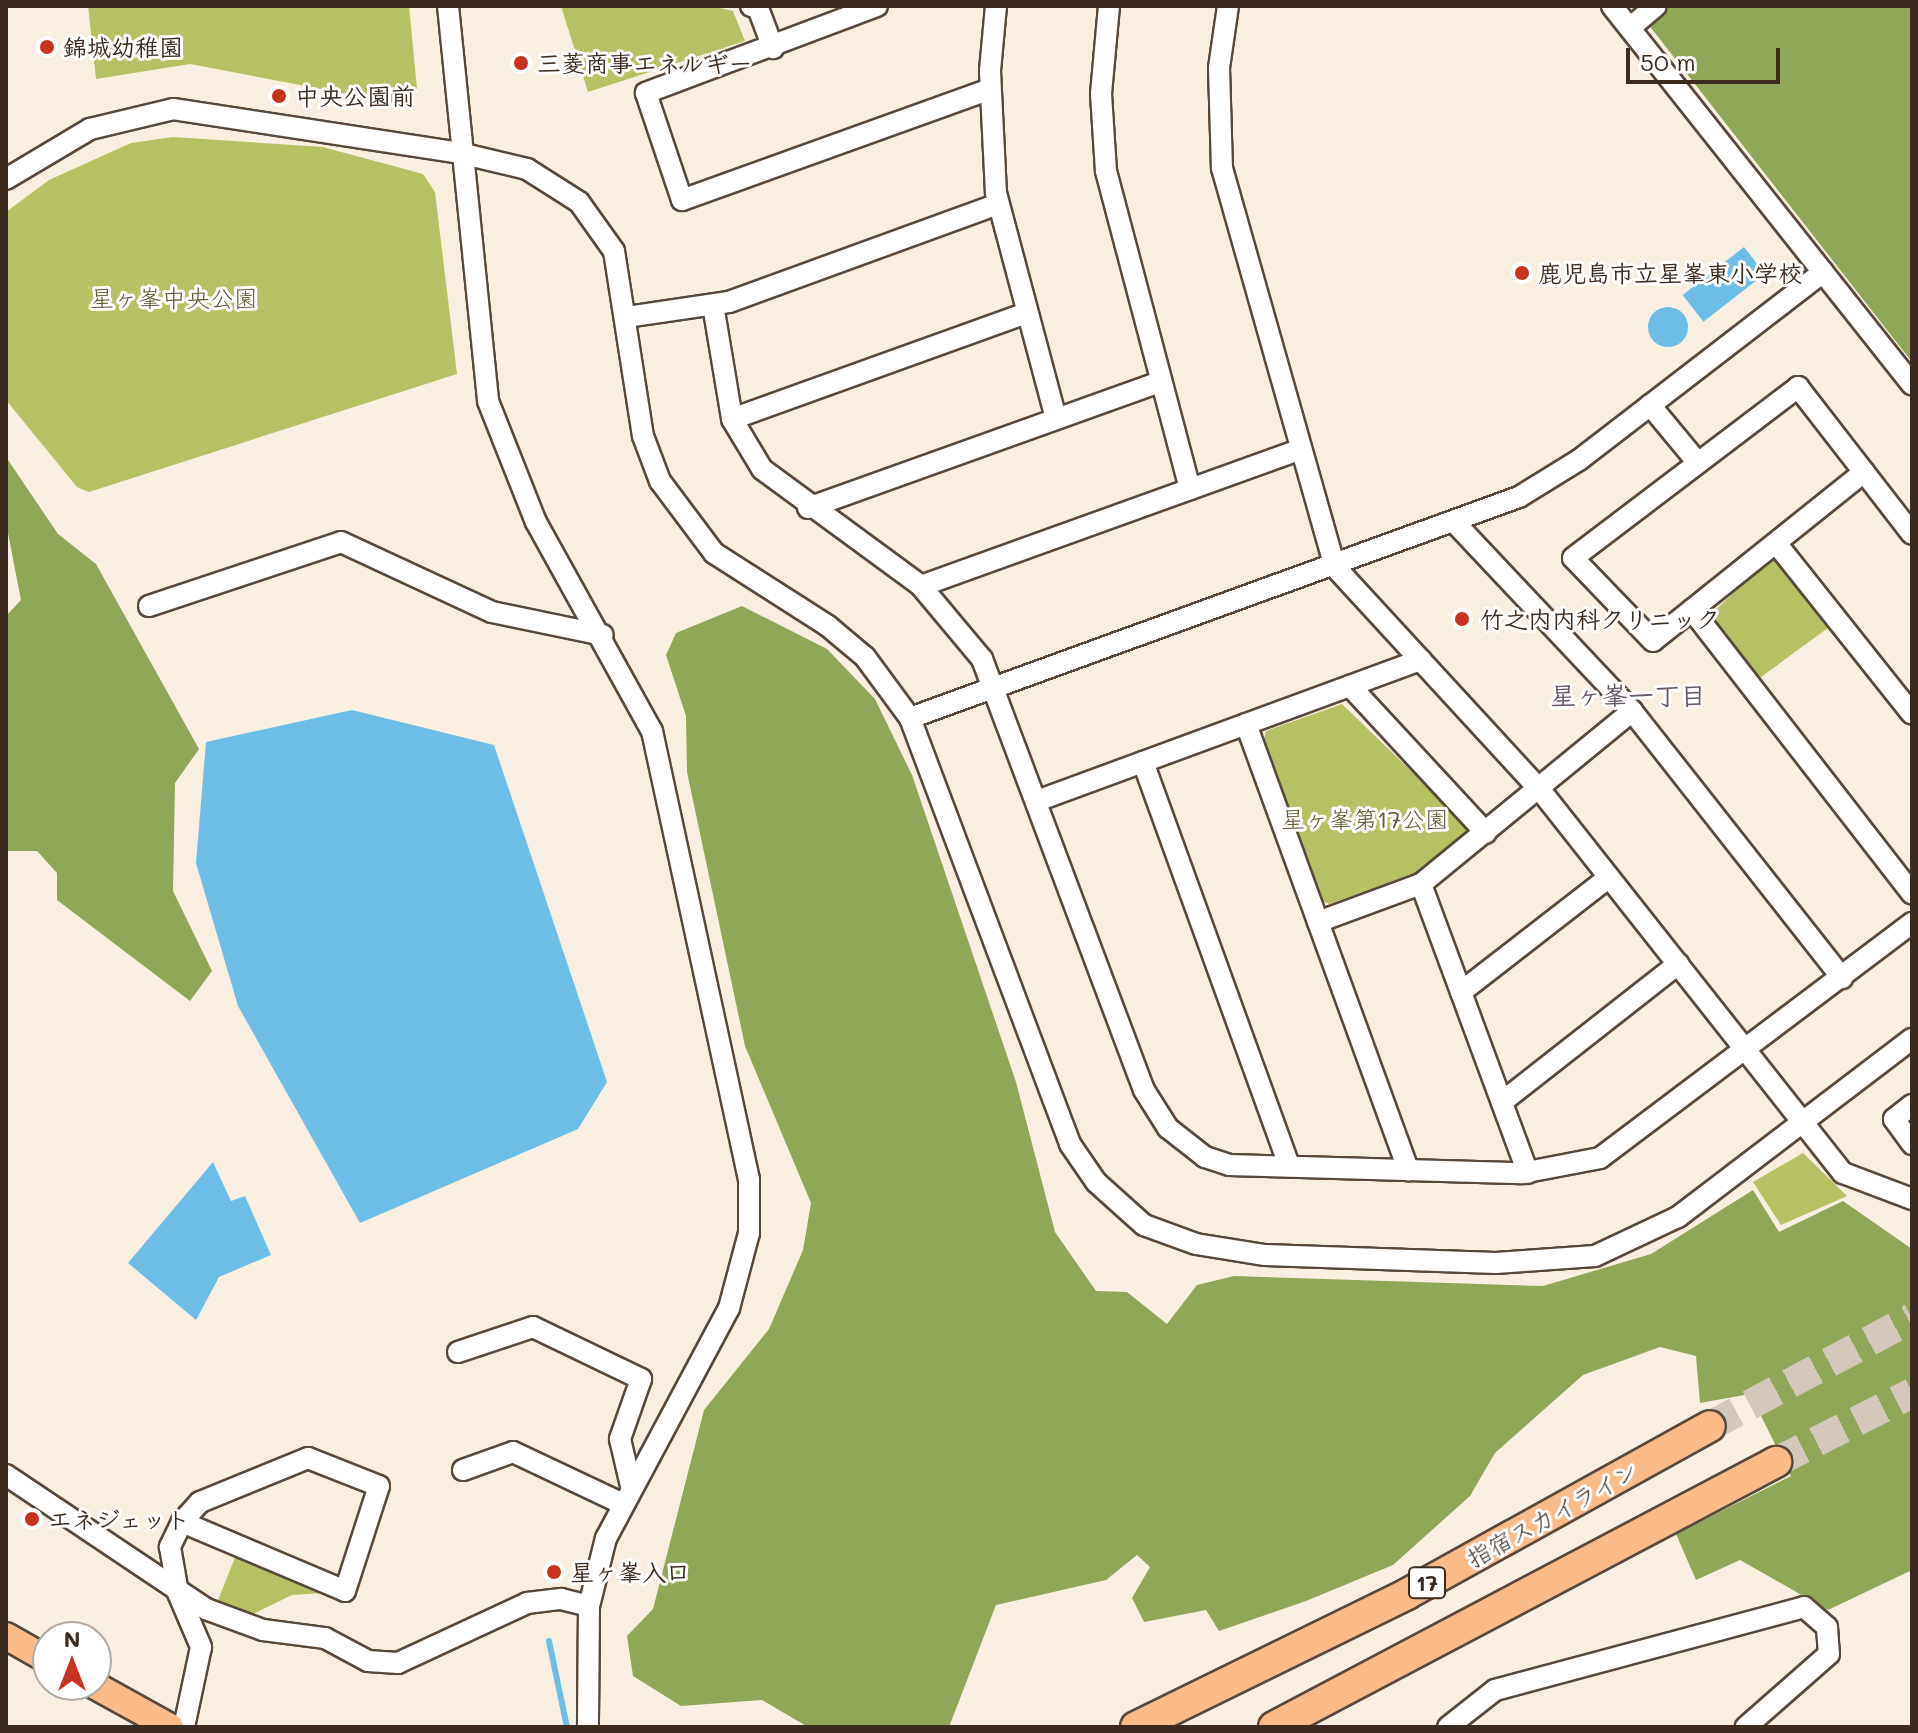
<!DOCTYPE html>
<meta charset="utf-8">
<style>
body{margin:0}
#map{position:relative;width:1918px;height:1733px;overflow:hidden;background:#f9efe1;font-family:Mali,"Klee One",sans-serif}
div>[style]{position:absolute}
[style*='--x']{left:calc(var(--x)*1px);top:calc(var(--y)*1px);width:calc(var(--w)*1px);rotate:calc(var(--a)*1deg)}
.green>*{inset:0;background:#b6c163}
.forest>*{inset:0;background:#90a759}
.water>*{inset:0;background:#6cbee7;transform-origin:0 0}
.round{border-radius:50%}
.stream>*{height:6px;margin:-3px;padding:0 3px;transform-origin:3px;border-radius:3px;background:#6cbee7}
.highway-tunnel>*{height:30px;margin-top:-15px;transform-origin:0;background:repeating-linear-gradient(90deg,#d3c8ba 0 30px,transparent 0 45px)}
.roads{filter:drop-shadow(2px 0 #58483b) drop-shadow(-2px 0 #58483b) drop-shadow(0 2px #58483b) drop-shadow(0 -2px #58483b)}
.minor>*{height:20px;margin:-10px;padding:0 10px;transform-origin:10px;border-radius:10px;background:#fff}
.major>*{height:26px;margin:-13px;padding:0 13px;transform-origin:13px;border-radius:13px;background:#fabb8b}
.highway>*{height:30px;margin:-15px;padding:0 15px;transform-origin:15px;border-radius:15px;background:#fabb8b}
.dots>*{width:22px;height:22px;translate:-50% -50%;box-sizing:border-box;border:4px solid #fff;border-radius:50%}
span{translate:-50% -50%;white-space:nowrap;text-align:center;line-height:1.15;-webkit-text-stroke:6px #fff;paint-order:stroke}
.shield-label span{padding:2px 6px;background:#fff;border:2px solid;border-radius:6px;-webkit-text-stroke-width:0}
.shield-label{font-size:22px;color:#3b2a1e;font-weight:700}
.poi-label{font-size:24px;color:#3b2a1e;font-weight:700}
.left{translate:0 -50%;text-align:left}
.park-label{font-size:24px;color:#605733}
.street-label{font-size:24px;color:#3b2a1e}
.neighbourhood-label{font-size:26px;color:#655668;font-weight:700}
.frame{position:absolute;inset:0;border:8px solid #3b2a1e;pointer-events:none}
.north{position:absolute;left:32px;top:1621px;width:80px;height:80px;box-sizing:border-box;background:#fff;border:2px solid #b1aaa5;border-radius:50%;rotate:0deg;font-size:22px;font-weight:700;line-height:32px;text-align:center;color:#3b2a1e}
.north::after{content:'';display:block;margin:auto;width:28px;height:36px;background:#c8321e;clip-path:polygon(50% 0,100% 100%,50% 72%,0 100%)}
.scale{position:absolute;left:1626px;top:48px;width:154px;height:36px;box-sizing:border-box;border:4px solid #3b2a1e;border-top:0;padding-left:10px;font-size:24px;line-height:28px;white-space:nowrap;color:#3b2a1e;-webkit-text-stroke:6px #fff;paint-order:stroke}
</style>
<div id="map">
<div class="green">
<i style="clip-path:polygon(88px 6px,409px 6px,417px 89px,410px 101px,395px 103px,190px 64px,96px 79px)"></i>
<i style="clip-path:polygon(561px 6px,711px 6px,733px 11px,745px 41px,588px 92px)"></i>
<i style="clip-path:polygon(173px 137px,323px 147px,423px 174px,435px 192px,457px 374px,89px 492px,77px 487px,6px 400px,6px 212px,49px 180px,131px 143px)"></i>
<i style="clip-path:polygon(1768px 560px,1780px 560px,1832px 625px,1757px 680px,1709px 616px)"></i>
<i style="clip-path:polygon(1342px 704px,1467px 825px,1466px 836px,1416px 873px,1329px 904px,1321px 900px,1264px 739px,1266px 731px)"></i>
<i style="clip-path:polygon(1803px 1153px,1847px 1196px,1781px 1225px,1753px 1182px)"></i>
<i style="clip-path:polygon(236px 1555px,324px 1593px,292px 1595px,251px 1615px,216px 1605px)"></i>
</div>
<div class="forest">
<i style="clip-path:polygon(1663px 6px,1912px 6px,1912px 362px,1648px 24px)"></i>
<i style="clip-path:polygon(6px 457px,58px 534px,96px 564px,199px 749px,175px 783px,173px 891px,212px 971px,190px 1001px,57px 900px,57px 873px,37px 851px,6px 851px,6px 616px,21px 600px,6px 523px)"></i>
<i style="clip-path:polygon(742px 606px,827px 649px,875px 699px,912px 775px,1016px 1082px,1055px 1232px,1096px 1291px,1127px 1292px,1167px 1324px,1197px 1285px,1234px 1276px,1543px 1286px,1651px 1254px,1753px 1190px,1779px 1232px,1843px 1201px,1912px 1249px,1912px 1570px,1828px 1610px,1740px 1560px,1696px 1580px,1676px 1534px,1791px 1476px,1750px 1394px,1700px 1403px,1696px 1356px,1660px 1347px,1583px 1375px,1495px 1453px,1470px 1496px,1393px 1565px,1306px 1601px,1219px 1631px,1206px 1610px,1144px 1622px,1132px 1598px,1150px 1567px,1137px 1555px,1106px 1580px,996px 1605px,949px 1727px,808px 1727px,762px 1700px,681px 1706px,633px 1676px,627px 1636px,653px 1609px,704px 1410px,769px 1329px,803px 1250px,811px 1203px,745px 1046px,687px 772px,686px 716px,666px 655px,676px 633px)"></i>
</div>
<div class="water">
<i style="left:1744px;top:247px;width:34px;height:78px;rotate:52deg"></i>
<i class="round" style="left:1648px;top:307px;width:40px;height:40px"></i>
<i style="clip-path:polygon(352px 710px,494px 745px,607px 1082px,578px 1129px,360px 1223px,238px 1006px,196px 863px,206px 742px)"></i>
<i style="clip-path:polygon(213px 1162px,231px 1201px,245px 1196px,271px 1255px,219px 1277px,196px 1320px,128px 1263px)"></i>
</div>
<div class="stream">
<i style="--x:549;--y:1641;--w:88;--a:78.2"></i>
</div>
<div class="highway-tunnel">
<i style="--x:1710;--y:1426;--w:229;--a:-28.1"></i>
<i style="--x:1776;--y:1462;--w:153;--a:-26.9"></i>
</div>
<div class="roads">
<div class="minor">
<i style="--x:448;--y:6;--w:397;--a:84.2"></i>
<i style="--x:488;--y:401;--w:130;--a:68.4"></i>
<i style="--x:536;--y:522;--w:239;--a:61"></i>
<i style="--x:652;--y:731;--w:458;--a:77.8"></i>
<i style="--x:749;--y:1179;--w:54;--a:90"></i>
<i style="--x:749;--y:1233;--w:78;--a:104.9"></i>
<i style="--x:729;--y:1308;--w:261;--a:118.1"></i>
<i style="--x:606;--y:1538;--w:70;--a:104"></i>
<i style="--x:589;--y:1606;--w:121;--a:90.5"></i>
<i style="--x:751;--y:6;--w:7;--a:16"></i>
<i style="--x:758;--y:8;--w:43;--a:69.4"></i>
<i style="--x:877;--y:6;--w:247;--a:159.4"></i>
<i style="--x:646;--y:93;--w:113;--a:71.4"></i>
<i style="--x:682;--y:200;--w:327;--a:-19.8"></i>
<i style="--x:996;--y:6;--w:65;--a:95.3"></i>
<i style="--x:990;--y:71;--w:122;--a:87.2"></i>
<i style="--x:996;--y:193;--w:233;--a:75.1"></i>
<i style="--x:1109;--y:6;--w:88;--a:95.2"></i>
<i style="--x:1101;--y:94;--w:77;--a:86.3"></i>
<i style="--x:1106;--y:171;--w:329;--a:75.2"></i>
<i style="--x:1228;--y:6;--w:63;--a:98.3"></i>
<i style="--x:1219;--y:68;--w:100;--a:88.3"></i>
<i style="--x:1222;--y:168;--w:415;--a:74.2"></i>
<i style="--x:1335;--y:567;--w:304;--a:47.4"></i>
<i style="--x:1541;--y:791;--w:487;--a:51.7"></i>
<i style="--x:1843;--y:1173;--w:74;--a:20.6"></i>
<i style="--x:1612;--y:6;--w:483;--a:51.6"></i>
<i style="--x:1632;--y:26;--w:31;--a:-40"></i>
<i style="--x:6;--y:179;--w:98;--a:-30.8"></i>
<i style="--x:90;--y:129;--w:85;--a:-13.5"></i>
<i style="--x:173;--y:109;--w:290;--a:8.7"></i>
<i style="--x:460;--y:153;--w:69;--a:13.4"></i>
<i style="--x:527;--y:169;--w:62;--a:32.4"></i>
<i style="--x:579;--y:202;--w:60;--a:54.5"></i>
<i style="--x:614;--y:251;--w:187;--a:81.1"></i>
<i style="--x:643;--y:436;--w:48;--a:69.3"></i>
<i style="--x:660;--y:481;--w:90;--a:53.1"></i>
<i style="--x:714;--y:553;--w:135;--a:32.6"></i>
<i style="--x:828;--y:626;--w:48;--a:40"></i>
<i style="--x:865;--y:657;--w:76;--a:53.6"></i>
<i style="--x:910;--y:718;--w:455;--a:69.4"></i>
<i style="--x:1070;--y:1144;--w:46;--a:55.6"></i>
<i style="--x:1096;--y:1182;--w:64;--a:41.9"></i>
<i style="--x:1144;--y:1225;--w:55;--a:20.1"></i>
<i style="--x:1196;--y:1244;--w:70;--a:9.1"></i>
<i style="--x:1265;--y:1255;--w:231;--a:2"></i>
<i style="--x:1496;--y:1263;--w:99;--a:-4"></i>
<i style="--x:1595;--y:1256;--w:92;--a:-25.2"></i>
<i style="--x:1678;--y:1217;--w:294;--a:-37.3"></i>
<i style="--x:713;--y:305;--w:116;--a:80.5"></i>
<i style="--x:732;--y:419;--w:58;--a:59"></i>
<i style="--x:762;--y:469;--w:197;--a:36.3"></i>
<i style="--x:921;--y:586;--w:95;--a:50.1"></i>
<i style="--x:982;--y:659;--w:460;--a:69.4"></i>
<i style="--x:1144;--y:1090;--w:45;--a:57.7"></i>
<i style="--x:1168;--y:1128;--w:47;--a:38.1"></i>
<i style="--x:1205;--y:1157;--w:25;--a:18"></i>
<i style="--x:1229;--y:1165;--w:293;--a:1.6"></i>
<i style="--x:1522;--y:1173;--w:79;--a:-10.9"></i>
<i style="--x:1600;--y:1158;--w:391;--a:-37"></i>
<i style="--x:627;--y:317;--w:103;--a:-8.4"></i>
<i style="--x:729;--y:302;--w:286;--a:-20"></i>
<i style="--x:1650;--y:405;--w:75;--a:50.4"></i>
<i style="--x:732;--y:419;--w:309;--a:-19.8"></i>
<i style="--x:1864;--y:472;--w:270;--a:141.3"></i>
<i style="--x:1653;--y:641;--w:115;--a:-133.9"></i>
<i style="--x:1573;--y:558;--w:283;--a:-37.2"></i>
<i style="--x:1798;--y:387;--w:108;--a:52.2"></i>
<i style="--x:1864;--y:472;--w:78;--a:52.3"></i>
<i style="--x:808;--y:508;--w:374;--a:-19.7"></i>
<i style="--x:1455;--y:523;--w:258;--a:46.7"></i>
<i style="--x:1632;--y:711;--w:340;--a:51.8"></i>
<i style="--x:1776;--y:543;--w:218;--a:51.5"></i>
<i style="--x:921;--y:586;--w:404;--a:-19.8"></i>
<i style="--x:149;--y:606;--w:202;--a:-18.4"></i>
<i style="--x:341;--y:542;--w:166;--a:24.9"></i>
<i style="--x:492;--y:612;--w:113;--a:11.7"></i>
<i style="--x:1692;--y:610;--w:359;--a:52.2"></i>
<i style="--x:1350;--y:686;--w:200;--a:47.2"></i>
<i style="--x:910;--y:718;--w:648;--a:-19.95"></i>
<i style="--x:1519;--y:497;--w:70;--a:-31.7"></i>
<i style="--x:1579;--y:460;--w:308;--a:-37.6"></i>
<i style="--x:1246;--y:724;--w:475;--a:70"></i>
<i style="--x:1143;--y:762;--w:430;--a:70.1"></i>
<i style="--x:1037;--y:801;--w:409;--a:-20.2"></i>
<i style="--x:1421;--y:884;--w:308;--a:69.7"></i>
<i style="--x:1318;--y:922;--w:110;--a:-20.3"></i>
<i style="--x:1421;--y:884;--w:273;--a:-39.3"></i>
<i style="--x:1461;--y:992;--w:187;--a:-37.8"></i>
<i style="--x:1502;--y:1102;--w:224;--a:-38.1"></i>
<i style="--x:1912;--y:1105;--w:23;--a:142"></i>
<i style="--x:1894;--y:1119;--w:31;--a:54"></i>
<i style="--x:458;--y:1352;--w:79;--a:-18.4"></i>
<i style="--x:533;--y:1327;--w:120;--a:25.7"></i>
<i style="--x:641;--y:1379;--w:64;--a:109.3"></i>
<i style="--x:620;--y:1439;--w:48;--a:76.8"></i>
<i style="--x:463;--y:1470;--w:53;--a:-19.8"></i>
<i style="--x:513;--y:1452;--w:119;--a:25.3"></i>
<i style="--x:6;--y:1475;--w:241;--a:33.8"></i>
<i style="--x:206;--y:1609;--w:61;--a:20.2"></i>
<i style="--x:263;--y:1630;--w:63;--a:7.4"></i>
<i style="--x:325;--y:1638;--w:49;--a:28.1"></i>
<i style="--x:368;--y:1661;--w:30;--a:4"></i>
<i style="--x:398;--y:1663;--w:142;--a:-24.9"></i>
<i style="--x:527;--y:1603;--w:34;--a:-7"></i>
<i style="--x:561;--y:1599;--w:29;--a:14"></i>
<i style="--x:182;--y:1522;--w:177;--a:22.9"></i>
<i style="--x:345;--y:1591;--w:110;--a:-72.1"></i>
<i style="--x:379;--y:1486;--w:76;--a:-158.5"></i>
<i style="--x:308;--y:1458;--w:117;--a:157.8"></i>
<i style="--x:200;--y:1502;--w:27;--a:132"></i>
<i style="--x:182;--y:1522;--w:28;--a:116"></i>
<i style="--x:170;--y:1547;--w:47;--a:80.1"></i>
<i style="--x:178;--y:1593;--w:59;--a:66.9"></i>
<i style="--x:201;--y:1647;--w:82;--a:102"></i>
<i style="--x:1448;--y:1727;--w:60;--a:-38.2"></i>
<i style="--x:1495;--y:1690;--w:320;--a:-15"></i>
<i style="--x:1804;--y:1607;--w:30;--a:41"></i>
<i style="--x:1827;--y:1627;--w:27;--a:86"></i>
<i style="--x:1829;--y:1654;--w:111;--a:138.7"></i>
</div>
<div class="major">
<i style="--x:6;--y:1636;--w:48;--a:29.7"></i>
<i style="--x:94;--y:1685;--w:87;--a:28.9"></i>
</div>
<div class="highway">
<i style="--x:1136;--y:1727;--w:302;--a:-26.1"></i>
<i style="--x:1407;--y:1594;--w:346;--a:-29"></i>
<i style="--x:1274;--y:1727;--w:568;--a:-27.83"></i>
</div>
</div>
<div class="dots">
<i style="left:47px;top:47px;background:#c8321e"></i>
<i style="left:521px;top:63px;background:#c8321e"></i>
<i style="left:279px;top:96px;background:#c8321e"></i>
<i style="left:1522px;top:273px;background:#c8321e"></i>
<i style="left:1462px;top:619px;background:#c8321e"></i>
<i style="left:32px;top:1519px;background:#c8321e"></i>
<i style="left:554px;top:1572px;background:#c8321e"></i>
</div>
<div class="shield-label">
<span style="left:1427px;top:1583px">17</span>
</div>
<div class="poi-label">
<span class="left" style="left:63px;top:47px">錦城幼稚園</span>
<span class="left" style="left:537px;top:63px">三菱商事エネルギー</span>
<span class="left" style="left:295px;top:96px">中央公園前</span>
<span class="left" style="left:1538px;top:273px">鹿児島市立星峯東小学校</span>
<span class="left" style="left:1480px;top:619px">竹之内内科クリニック</span>
<span class="left" style="left:48px;top:1519px">エネジェット</span>
<span class="left" style="left:570px;top:1572px">星ヶ峯入口</span>
</div>
<div class="park-label">
<span style="left:174px;top:298px">星ヶ峯中央公園</span>
<span style="left:1365px;top:819px">星ヶ峯第17公園</span>
</div>
<div class="street-label">
<span style="left:1552px;top:1514px;rotate:-29deg">指宿スカイライン</span>
</div>
<div class="neighbourhood-label">
<span style="left:1628px;top:696px">星ヶ峯一丁目</span>
</div>
<div class="frame"></div>
<div class="north">N</div>
<div class="scale">50 m</div>
</div>
